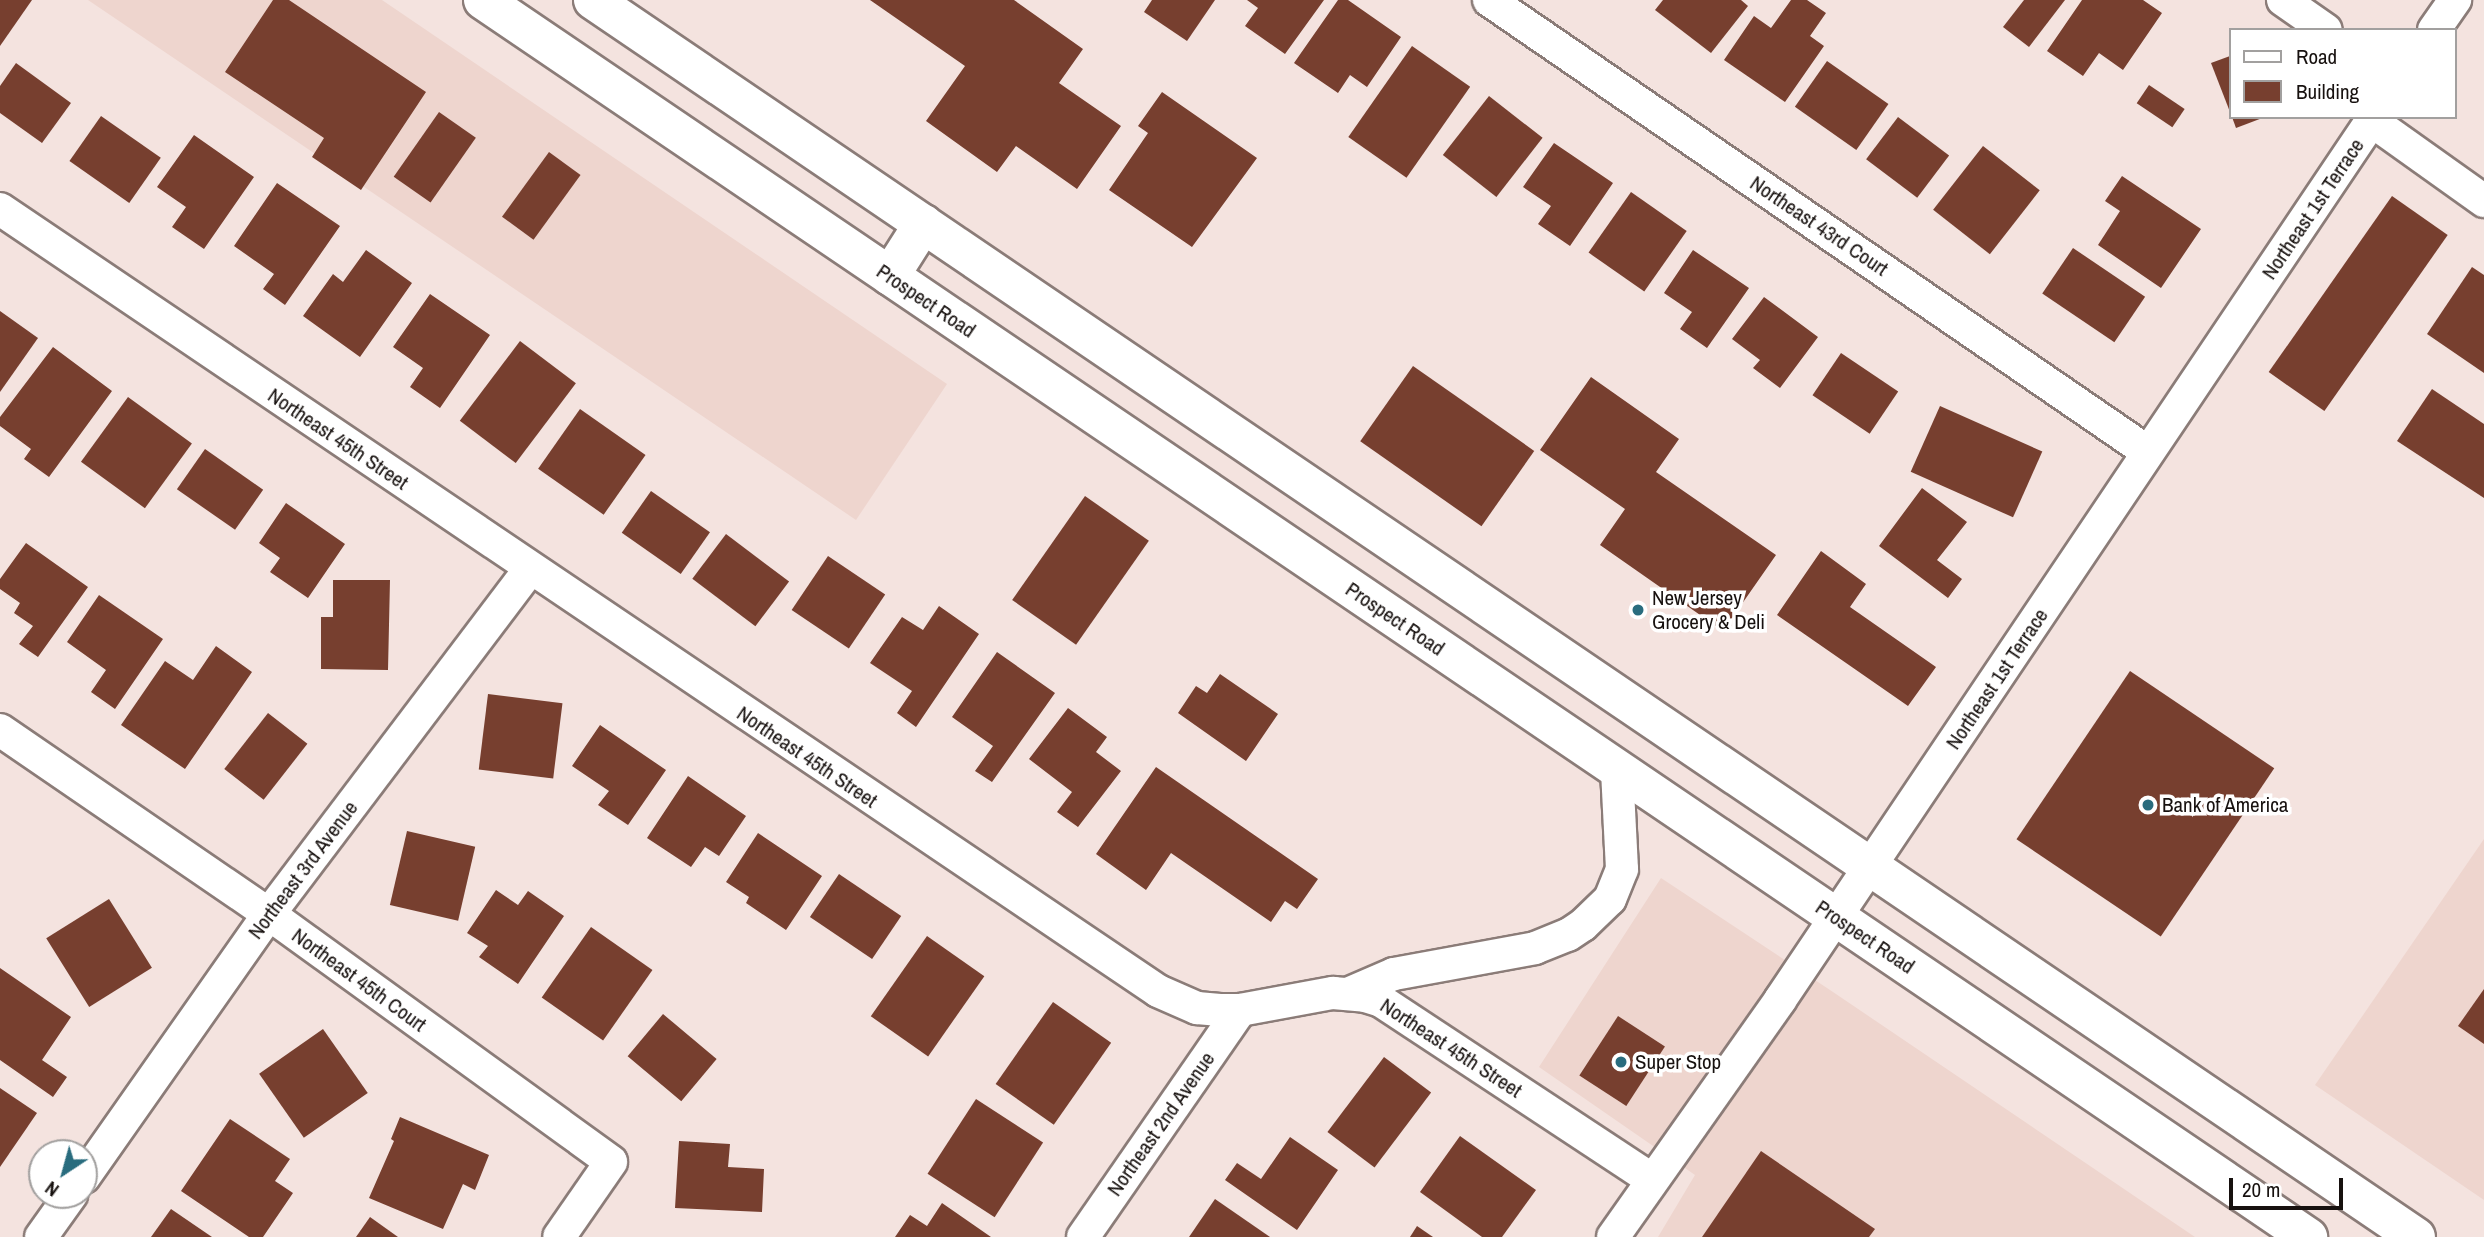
<!DOCTYPE html>
<style>
body{margin:0}
#map{position:relative;width:2484px;height:1237px;overflow:hidden;background:#f4e3df;font-family:"Archivo Narrow",sans-serif}
div>[style]{position:absolute}
[style*='--x']{left:calc(var(--x)*1px);top:calc(var(--y)*1px);width:calc(var(--w)*1px);rotate:calc(var(--a)*1deg)}
.built>*{inset:0;background:#eed5ce}
.building>*{inset:0;background:#773f2f;transform-origin:0 0}
.roads{filter:drop-shadow(2px 0 #8b7c78) drop-shadow(-2px 0 #8b7c78) drop-shadow(0 2px #8b7c78) drop-shadow(0 -2px #8b7c78)}
.minor>*{height:32px;margin:-16px;padding:0 16px;transform-origin:16px;border-radius:16px;background:#fff}
.secondary>*{height:38px;margin:-19px;padding:0 19px;transform-origin:19px;border-radius:19px;background:#fff}
.dots>*{width:19px;height:19px;translate:-50% -50%;box-sizing:border-box;border:4px solid #fff;border-radius:50%}
span{translate:-50% -50%;white-space:nowrap;text-align:center;line-height:1.15;-webkit-text-stroke:7px #fff;paint-order:stroke}
.street-label{font-size:21px;color:#17110f}
.poi-label{font-size:21px;color:#17110f}
.left{translate:0 -50%;text-align:left}
.legend{position:absolute;left:2229px;top:28px;width:228px;height:91px;box-sizing:border-box;background:#fff;border:2px solid #a2a09f;margin:0;padding:9px 12px;list-style:none;font-size:21px;color:#17110f}
.legend li{display:flex;align-items:center;gap:14px;height:35px}
.legend b{width:35px;border:2px solid #a2a09f}
.north{position:absolute;left:28px;top:1139px;width:70px;height:70px;box-sizing:border-box;background:#fff;border:2px solid #a2a09f;border-radius:50%;rotate:216deg;font-size:19px;font-weight:700;line-height:28px;text-align:center;color:#17110f}
.north::after{content:'';display:block;margin:auto;width:24px;height:32px;background:#296c7e;clip-path:polygon(50% 0,100% 100%,50% 72%,0 100%)}
.scale{position:absolute;left:2229px;top:1178px;width:114px;height:32px;box-sizing:border-box;border:4px solid #17110f;border-top:0;padding-left:9px;font-size:21px;line-height:24px;white-space:nowrap;color:#17110f;-webkit-text-stroke:5px #fff;paint-order:stroke}
</style>
<div id="map">
<div class="built">
<i style="clip-path:polygon(88px 0,382px 0,947px 384px,856px 520px)"></i>
<i style="clip-path:polygon(2484px 839px,2484px 1200px,2315px 1085px)"></i>
<i style="clip-path:polygon(1661px 878px,1833px 992px,2195px 1237px,1658px 1237px,1695px 1175px,1539px 1067px)"></i>
</div>
<div class="building">
<i style="clip-path:polygon(0 0,32px 0,0 46px)"></i>
<i style="clip-path:polygon(273px 0,289px 0,426px 92px,361px 190px,312px 157px,324px 138px,225px 72px)"></i>
<i style="clip-path:polygon(870px 0,1014px 0,1083px 49px,1059px 83px,1121px 126px,1077px 189px,1016px 146px,997px 172px,926px 121px,965px 66px)"></i>
<i style="clip-path:polygon(1152px 0,1215px 0,1187px 41px,1144px 12px)"></i>
<i style="clip-path:polygon(1247px 0,1324px 0,1285px 54px,1245px 26px,1258px 8px)"></i>
<i style="clip-path:polygon(1338px 0,1348px 0,1401px 37px,1367px 87px,1350px 75px,1338px 93px,1294px 63px)"></i>
<i style="clip-path:polygon(1663px 0,1741px 0,1748px 6px,1711px 53px,1655px 10px)"></i>
<i style="clip-path:polygon(1791px 0,1807px 0,1826px 13px,1810px 36px,1824px 46px,1785px 102px,1724px 60px,1754px 16px,1771px 28px)"></i>
<i style="clip-path:polygon(2024px 0,2065px 0,2029px 47px,2003px 27px)"></i>
<i style="clip-path:polygon(2082px 0,2143px 0,2162px 13px,2123px 70px,2099px 53px,2083px 76px,2047px 51px)"></i>
<i style="left:1412px;top:46px;width:71px;height:111px;rotate:35deg"></i>
<i style="clip-path:polygon(2230px 56px,2230px 112px,2211px 63px)"></i>
<i style="left:1827px;top:61px;width:75px;height:56px;rotate:35deg"></i>
<i style="clip-path:polygon(16px 63px,71px 103px,42px 143px,0 113px,0 86px)"></i>
<i style="left:2149px;top:85px;width:43px;height:22px;rotate:34deg"></i>
<i style="clip-path:polygon(1162px 92px,1257px 158px,1192px 247px,1109px 190px,1148px 133px,1138px 126px)"></i>
<i style="left:1489px;top:96px;width:68px;height:75px;rotate:38deg"></i>
<i style="left:439px;top:112px;width:45px;height:79px;rotate:35deg"></i>
<i style="left:101px;top:116px;width:73px;height:55px;rotate:35deg"></i>
<i style="left:1898px;top:117px;width:64px;height:53px;rotate:37deg"></i>
<i style="clip-path:polygon(2232px 117px,2265px 117px,2236px 128px)"></i>
<i style="clip-path:polygon(194px 135px,254px 177px,204px 249px,172px 227px,186px 207px,157px 187px)"></i>
<i style="clip-path:polygon(1554px 143px,1613px 183px,1570px 246px,1538px 224px,1551px 206px,1523px 187px)"></i>
<i style="left:1983px;top:146px;width:72px;height:81px;rotate:38deg"></i>
<i style="left:549px;top:152px;width:39px;height:80px;rotate:36deg"></i>
<i style="clip-path:polygon(2122px 176px,2201px 229px,2161px 288px,2098px 245px,2120px 211px,2105px 201px)"></i>
<i style="clip-path:polygon(277px 183px,340px 226px,285px 305px,263px 289px,274px 274px,234px 246px)"></i>
<i style="left:1631px;top:192px;width:68px;height:74px;rotate:35deg"></i>
<i style="left:2392px;top:196px;width:68px;height:215px;rotate:35deg"></i>
<i style="left:2073px;top:248px;width:87px;height:55px;rotate:34deg"></i>
<i style="clip-path:polygon(366px 250px,412px 283px,360px 357px,303px 316px,333px 274px,343px 282px)"></i>
<i style="clip-path:polygon(1693px 250px,1749px 288px,1707px 348px,1680px 329px,1692px 312px,1664px 293px)"></i>
<i style="clip-path:polygon(2472px 267px,2484px 275px,2484px 373px,2427px 334px)"></i>
<i style="clip-path:polygon(430px 294px,490px 335px,440px 408px,410px 387px,423px 368px,393px 347px)"></i>
<i style="clip-path:polygon(1764px 297px,1818px 337px,1780px 388px,1753px 368px,1760px 360px,1732px 339px)"></i>
<i style="clip-path:polygon(0 311px,38px 338px,0 392px)"></i>
<i style="left:520px;top:341px;width:70px;height:100px;rotate:37deg"></i>
<i style="clip-path:polygon(53px 347px,112px 391px,49px 477px,24px 459px,31px 449px,0 426px,0 417px)"></i>
<i style="left:1841px;top:353px;width:69px;height:51px;rotate:34deg"></i>
<i style="left:1413px;top:366px;width:148px;height:92px;rotate:35deg"></i>
<i style="clip-path:polygon(1591px 377px,1679px 439px,1656px 472px,1776px 555px,1723px 631px,1600px 545px,1625px 509px,1540px 450px)"></i>
<i style="clip-path:polygon(2432px 389px,2484px 424px,2484px 498px,2397px 441px)"></i>
<i style="left:128px;top:397px;width:79px;height:80px;rotate:36deg"></i>
<i style="left:1940px;top:406px;width:112px;height:72px;rotate:24deg"></i>
<i style="left:580px;top:409px;width:80px;height:73px;rotate:35deg"></i>
<i style="left:205px;top:449px;width:71px;height:49px;rotate:35deg"></i>
<i style="clip-path:polygon(1922px 488px,1967px 522px,1937px 560px,1962px 579px,1948px 598px,1879px 546px)"></i>
<i style="left:651px;top:491px;width:72px;height:51px;rotate:35deg"></i>
<i style="left:1085px;top:496px;width:78px;height:127px;rotate:35deg"></i>
<i style="clip-path:polygon(286px 503px,345px 544px,308px 598px,270px 572px,280px 558px,259px 543px)"></i>
<i style="left:726px;top:534px;width:79px;height:56px;rotate:37deg"></i>
<i style="clip-path:polygon(26px 543px,88px 587px,38px 657px,19px 644px,33px 626px,14px 613px,20px 603px,0 589px,0 579px)"></i>
<i style="clip-path:polygon(1821px 551px,1866px 584px,1850px 607px,1936px 667px,1908px 706px,1777px 615px)"></i>
<i style="left:828px;top:556px;width:69px;height:65px;rotate:34deg"></i>
<i style="clip-path:polygon(333px 580px,390px 580px,388px 670px,321px 669px,321px 617px,333px 617px)"></i>
<i style="clip-path:polygon(99px 595px,163px 639px,115px 709px,91px 692px,106px 670px,67px 642px)"></i>
<i style="clip-path:polygon(939px 606px,979px 634px,916px 727px,897px 713px,912px 691px,870px 663px,902px 617px,923px 630px)"></i>
<i style="clip-path:polygon(216px 646px,252px 672px,185px 769px,121px 725px,165px 661px,193px 680px)"></i>
<i style="clip-path:polygon(997px 652px,1055px 693px,992px 782px,975px 771px,993px 746px,952px 717px)"></i>
<i style="left:2130px;top:671px;width:174px;height:203px;rotate:34deg"></i>
<i style="clip-path:polygon(1220px 674px,1278px 714px,1246px 761px,1178px 713px,1196px 686px,1207px 693px)"></i>
<i style="left:488px;top:694px;width:75px;height:76px;rotate:7deg"></i>
<i style="clip-path:polygon(1068px 708px,1107px 737px,1096px 752px,1121px 771px,1078px 827px,1057px 812px,1072px 792px,1029px 759px)"></i>
<i style="left:268px;top:713px;width:50px;height:71px;rotate:38deg"></i>
<i style="clip-path:polygon(600px 725px,666px 770px,628px 825px,598px 805px,609px 791px,572px 766px)"></i>
<i style="clip-path:polygon(1156px 767px,1318px 879px,1297px 909px,1285px 901px,1271px 922px,1171px 853px,1146px 890px,1096px 854px)"></i>
<i style="clip-path:polygon(688px 776px,746px 816px,719px 856px,705px 847px,691px 867px,647px 838px)"></i>
<i style="left:407px;top:831px;width:70px;height:76px;rotate:13deg"></i>
<i style="clip-path:polygon(758px 833px,822px 876px,786px 930px,746px 903px,749px 897px,726px 882px)"></i>
<i style="left:839px;top:874px;width:75px;height:52px;rotate:34deg"></i>
<i style="clip-path:polygon(496px 890px,518px 905px,528px 891px,564px 916px,518px 984px,479px 957px,488px 946px,467px 933px)"></i>
<i style="left:109px;top:899px;width:81px;height:74px;rotate:58deg"></i>
<i style="left:591px;top:927px;width:75px;height:86px;rotate:35deg"></i>
<i style="left:927px;top:936px;width:70px;height:98px;rotate:35deg"></i>
<i style="clip-path:polygon(0 968px,71px 1017px,42px 1060px,67px 1077px,53px 1097px,0 1060px)"></i>
<i style="clip-path:polygon(2484px 989px,2484px 1044px,2458px 1026px)"></i>
<i style="left:1053px;top:1002px;width:71px;height:100px;rotate:35deg"></i>
<i style="left:663px;top:1014px;width:70px;height:55px;rotate:40deg"></i>
<i style="left:1618px;top:1016px;width:56px;height:71px;rotate:33deg"></i>
<i style="left:323px;top:1029px;width:78px;height:78px;rotate:55deg"></i>
<i style="left:1384px;top:1057px;width:59px;height:94px;rotate:37deg"></i>
<i style="clip-path:polygon(0 1088px,37px 1113px,0 1167px)"></i>
<i style="left:976px;top:1099px;width:80px;height:89px;rotate:33deg"></i>
<i style="clip-path:polygon(400px 1117px,489px 1155px,475px 1190px,463px 1184px,443px 1229px,369px 1198px,394px 1141px,391px 1139px)"></i>
<i style="clip-path:polygon(230px 1119px,290px 1159px,275px 1181px,293px 1193px,263px 1237px,249px 1237px,181px 1191px)"></i>
<i style="clip-path:polygon(1460px 1136px,1536px 1190px,1502px 1237px,1482px 1237px,1420px 1192px)"></i>
<i style="clip-path:polygon(1290px 1137px,1338px 1170px,1297px 1230px,1225px 1180px,1237px 1163px,1261px 1179px)"></i>
<i style="clip-path:polygon(679px 1141px,730px 1144px,728px 1167px,764px 1169px,762px 1212px,675px 1208px)"></i>
<i style="clip-path:polygon(1761px 1151px,1875px 1229px,1869px 1237px,1702px 1237px)"></i>
<i style="clip-path:polygon(1215px 1199px,1270px 1237px,1189px 1237px)"></i>
<i style="clip-path:polygon(942px 1203px,991px 1237px,895px 1237px,910px 1215px,927px 1226px)"></i>
<i style="clip-path:polygon(171px 1209px,212px 1237px,151px 1237px)"></i>
<i style="clip-path:polygon(370px 1217px,398px 1237px,356px 1237px)"></i>
<i style="clip-path:polygon(1417px 1226px,1433px 1237px,1410px 1237px)"></i>
</div>
<div class="roads">
<div class="minor">
<i style="--x:1489;--y:0;--w:799;--a:34.45"></i>
<i style="--x:2283;--y:0;--w:52;--a:34.9"></i>
<i style="--x:2434;--y:30;--w:37;--a:-55"></i>
<i style="--x:2372;--y:121;--w:138;--a:35.5"></i>
<i style="--x:0;--y:209;--w:1397;--a:34.03"></i>
<i style="--x:1158;--y:991;--w:43;--a:23.6"></i>
<i style="--x:1197;--y:1008;--w:23;--a:5"></i>
<i style="--x:1220;--y:1010;--w:20;--a:0"></i>
<i style="--x:1240;--y:1010;--w:95;--a:-10.4"></i>
<i style="--x:1333;--y:993;--w:32;--a:5"></i>
<i style="--x:1365;--y:996;--w:17;--a:17"></i>
<i style="--x:1381;--y:1001;--w:325;--a:33.4"></i>
<i style="--x:0;--y:730;--w:326;--a:34.4"></i>
<i style="--x:269;--y:914;--w:422;--a:35.9"></i>
<i style="--x:611;--y:1162;--w:91;--a:124.7"></i>
<i style="--x:1350;--y:993;--w:48;--a:-23.4"></i>
<i style="--x:1394;--y:974;--w:143;--a:-10.4"></i>
<i style="--x:1535;--y:948;--w:35;--a:-22"></i>
<i style="--x:1568;--y:935;--w:18;--a:-34"></i>
<i style="--x:1583;--y:925;--w:37;--a:-44"></i>
<i style="--x:1610;--y:899;--w:32;--a:-68"></i>
<i style="--x:1622;--y:869;--w:100;--a:-92.9"></i>
<i style="--x:84;--y:1177;--w:322;--a:-54.9"></i>
<i style="--x:269;--y:914;--w:433;--a:-52.9"></i>
<i style="--x:41;--y:1237;--w:52;--a:-54.5"></i>
<i style="--x:1083;--y:1237;--w:276;--a:-55.3"></i>
<i style="--x:1613;--y:1237;--w:290;--a:-54.8"></i>
<i style="--x:1780;--y:1000;--w:1064;--a:-56.07"></i>
</div>
<div class="secondary">
<i style="--x:483;--y:0;--w:2205;--a:34.13"></i>
<i style="--x:593;--y:0;--w:2203;--a:34.16"></i>
<i style="--x:890;--y:276;--w:62;--a:-57.6"></i>
</div>
</div>
<div class="dots">
<i style="left:1638px;top:610px;background:#296c7e"></i>
<i style="left:2148px;top:805px;background:#296c7e"></i>
<i style="left:1621px;top:1062px;background:#296c7e"></i>
</div>
<div class="street-label">
<span style="left:2313px;top:209px;rotate:-56deg">Northeast 1st Terrace</span>
<span style="left:1819px;top:226px;rotate:34deg">Northeast 43rd Court</span>
<span style="left:926px;top:301px;rotate:34deg">Prospect Road</span>
<span style="left:338px;top:439px;rotate:34deg">Northeast 45th Street</span>
<span style="left:1395px;top:619px;rotate:34deg">Prospect Road</span>
<span style="left:1997px;top:679px;rotate:-56deg">Northeast 1st Terrace</span>
<span style="left:807px;top:757px;rotate:34deg">Northeast 45th Street</span>
<span style="left:303px;top:870px;rotate:-53deg">Northeast 3rd Avenue</span>
<span style="left:1865px;top:937px;rotate:34deg">Prospect Road</span>
<span style="left:359px;top:980px;rotate:36deg">Northeast 45th Court</span>
<span style="left:1451px;top:1048px;rotate:33deg">Northeast 45th Street</span>
<span style="left:1161px;top:1124px;rotate:-55deg">Northeast 2nd Avenue</span>
</div>
<div class="poi-label">
<span class="left" style="left:1652px;top:610px">New Jersey<br>Grocery &amp; Deli</span>
<span class="left" style="left:2162px;top:805px">Bank of America</span>
<span class="left" style="left:1635px;top:1062px">Super Stop</span>
</div>
<ul class="legend">
<li><b style="height:9px;background:#fff"></b>Road</li>
<li><b style="height:19px;background:#773f2f"></b>Building</li>
</ul>
<div class="north">N</div>
<div class="scale">20 m</div>
</div>
